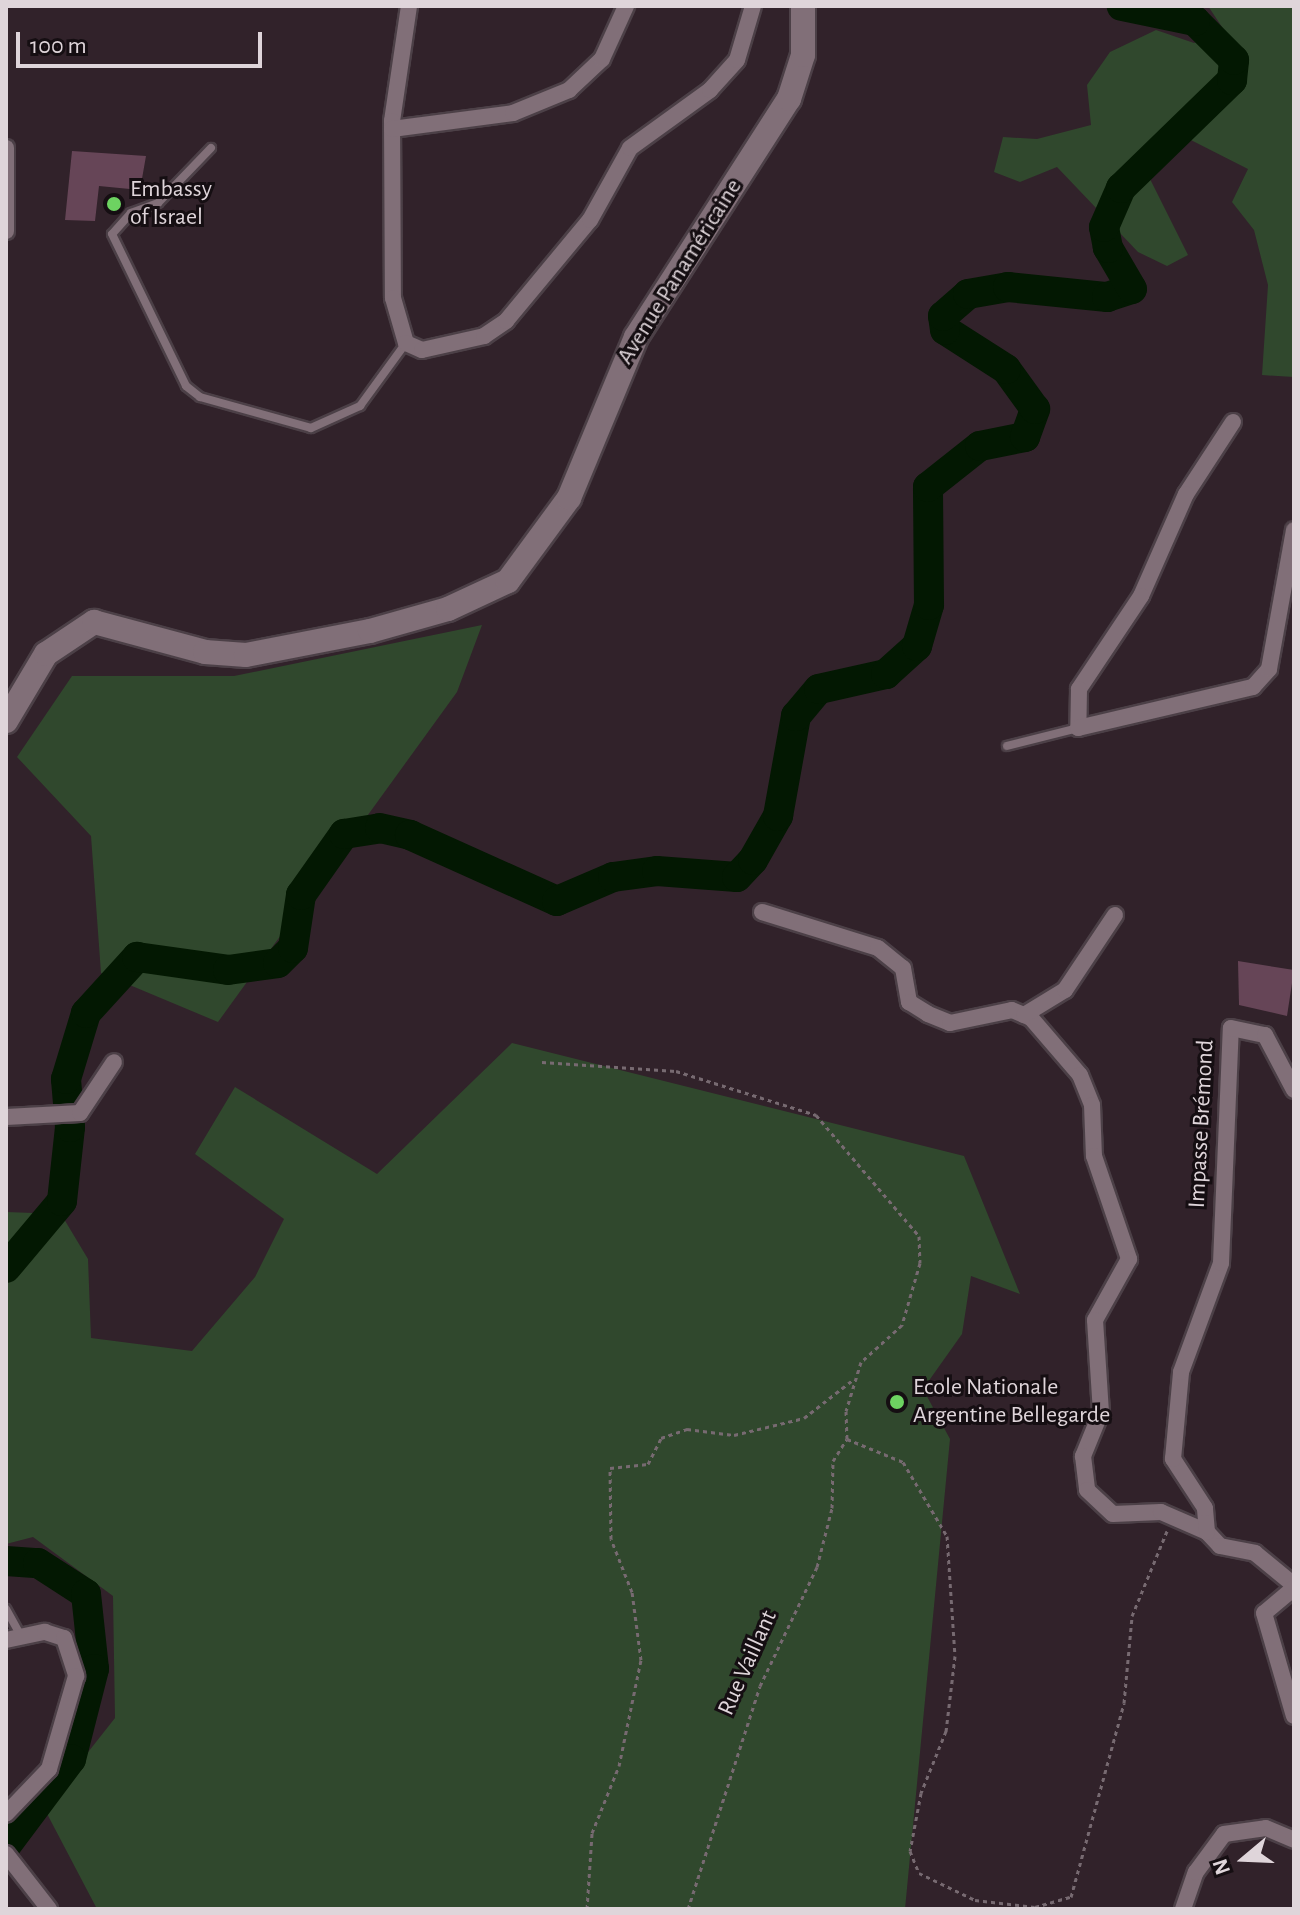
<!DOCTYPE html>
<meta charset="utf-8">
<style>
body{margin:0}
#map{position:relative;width:1300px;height:1915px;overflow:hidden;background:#31222a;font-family:"Alegreya Sans",sans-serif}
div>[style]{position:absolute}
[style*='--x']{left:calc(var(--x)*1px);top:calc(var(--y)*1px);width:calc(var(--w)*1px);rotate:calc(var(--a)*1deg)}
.green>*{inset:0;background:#30482d}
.river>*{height:30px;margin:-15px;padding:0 15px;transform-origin:15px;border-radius:15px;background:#031802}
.building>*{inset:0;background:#664557}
.path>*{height:3px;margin-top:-1.5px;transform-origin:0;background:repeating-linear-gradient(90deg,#776a71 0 4px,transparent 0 8px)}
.roads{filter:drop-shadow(2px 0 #4c4047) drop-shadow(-2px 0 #4c4047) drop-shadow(0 2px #4c4047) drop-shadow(0 -2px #4c4047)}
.lane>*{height:8px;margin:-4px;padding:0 4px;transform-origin:4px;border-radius:4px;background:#816f78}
.street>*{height:16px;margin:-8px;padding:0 8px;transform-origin:8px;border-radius:8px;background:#816f78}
.secondary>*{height:24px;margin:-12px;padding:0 12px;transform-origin:12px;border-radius:12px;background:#816f78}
.dots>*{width:22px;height:22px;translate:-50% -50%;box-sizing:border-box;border:4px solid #150e12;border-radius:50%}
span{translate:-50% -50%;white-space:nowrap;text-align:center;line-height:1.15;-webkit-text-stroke:6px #150e12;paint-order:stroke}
.poi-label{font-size:24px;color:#dfd5da}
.left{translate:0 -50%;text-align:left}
.street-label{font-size:24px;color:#dfd5da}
.frame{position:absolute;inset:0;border:8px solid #dfd5da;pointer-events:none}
.north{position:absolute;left:1204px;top:1819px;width:80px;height:80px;-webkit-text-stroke:6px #150e12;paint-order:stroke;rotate:251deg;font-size:22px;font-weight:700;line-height:32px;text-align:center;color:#dfd5da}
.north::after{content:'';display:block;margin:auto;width:28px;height:36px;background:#dfd5da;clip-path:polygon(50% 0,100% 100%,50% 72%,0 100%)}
.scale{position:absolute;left:16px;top:32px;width:246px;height:36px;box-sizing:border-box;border:4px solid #dfd5da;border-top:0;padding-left:10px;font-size:24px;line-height:28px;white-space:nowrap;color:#dfd5da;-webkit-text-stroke:6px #150e12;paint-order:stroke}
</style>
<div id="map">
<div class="green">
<i style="clip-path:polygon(1208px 6px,1294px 6px,1294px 377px,1262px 375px,1268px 285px,1254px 230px,1232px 202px,1248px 169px,1179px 134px,1139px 157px,1188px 255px,1167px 266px,1138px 252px,1057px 167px,1020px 182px,994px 172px,1003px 137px,1037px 139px,1091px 125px,1087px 85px,1110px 52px,1156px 30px,1194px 43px,1224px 30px)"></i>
<i style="clip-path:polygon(482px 625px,457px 692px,218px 1022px,101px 973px,91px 836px,17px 757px,72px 676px,234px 676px)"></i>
<i style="clip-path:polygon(512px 1043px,964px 1156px,1020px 1294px,971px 1276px,962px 1334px,923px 1389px,950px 1439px,905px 1909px,97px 1909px,44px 1808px,115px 1718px,113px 1596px,33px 1537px,6px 1544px,6px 1212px,61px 1214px,88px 1259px,91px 1338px,192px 1351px,255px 1277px,284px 1219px,195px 1154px,235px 1087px,377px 1174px)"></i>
</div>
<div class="river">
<i style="--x:6;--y:1268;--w:87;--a:-50.1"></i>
<i style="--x:62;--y:1201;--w:74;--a:-83.8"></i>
<i style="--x:70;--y:1127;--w:48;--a:-94.8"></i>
<i style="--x:66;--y:1079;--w:69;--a:-73.1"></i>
<i style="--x:86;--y:1013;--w:76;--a:-47.7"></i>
<i style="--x:137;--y:957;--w:92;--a:8.1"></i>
<i style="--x:228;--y:970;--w:50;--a:-8"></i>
<i style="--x:278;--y:963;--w:21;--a:-45"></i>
<i style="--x:293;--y:948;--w:54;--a:-81.4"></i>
<i style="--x:301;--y:895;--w:75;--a:-54.8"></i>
<i style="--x:344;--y:834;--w:36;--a:-9"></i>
<i style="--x:380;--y:828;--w:31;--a:13"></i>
<i style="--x:410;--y:835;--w:161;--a:24.2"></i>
<i style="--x:557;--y:901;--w:61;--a:-23.2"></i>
<i style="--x:613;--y:877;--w:44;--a:-7.8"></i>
<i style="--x:657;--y:871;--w:80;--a:4.3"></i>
<i style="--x:737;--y:877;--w:23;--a:-47"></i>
<i style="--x:753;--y:860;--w:51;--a:-60.4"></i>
<i style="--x:778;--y:816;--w:102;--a:-79.8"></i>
<i style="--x:796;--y:716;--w:35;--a:-50"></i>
<i style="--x:819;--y:689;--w:69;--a:-12.6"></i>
<i style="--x:886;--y:674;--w:42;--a:-42.1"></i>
<i style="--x:917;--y:646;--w:43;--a:-73.7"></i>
<i style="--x:929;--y:605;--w:118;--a:-90.5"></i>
<i style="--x:928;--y:487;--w:66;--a:-38.3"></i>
<i style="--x:980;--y:446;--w:46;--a:-11.3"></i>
<i style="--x:1025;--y:437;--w:30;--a:-70"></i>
<i style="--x:1035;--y:409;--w:49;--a:-125.9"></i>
<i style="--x:1006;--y:369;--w:72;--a:-147.4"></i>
<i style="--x:945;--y:330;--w:14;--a:-98"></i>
<i style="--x:943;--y:316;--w:33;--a:-41"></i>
<i style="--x:968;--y:294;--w:41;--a:-9.9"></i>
<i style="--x:1008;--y:287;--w:100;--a:5.8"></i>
<i style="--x:1107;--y:297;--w:26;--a:-18"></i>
<i style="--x:1132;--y:289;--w:48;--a:-120.3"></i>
<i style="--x:1108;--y:248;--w:21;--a:-101"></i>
<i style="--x:1104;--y:227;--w:43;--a:-66.4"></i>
<i style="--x:1121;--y:188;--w:155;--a:-44.2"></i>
<i style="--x:1232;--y:80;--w:20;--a:-84"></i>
<i style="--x:1234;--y:60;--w:55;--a:-135"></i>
<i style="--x:1195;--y:21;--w:75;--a:-168.4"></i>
<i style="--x:6;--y:1561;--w:32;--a:4"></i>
<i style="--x:38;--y:1563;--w:57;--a:32.9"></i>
<i style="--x:86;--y:1594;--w:75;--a:83.9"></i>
<i style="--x:94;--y:1669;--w:93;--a:104.3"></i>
<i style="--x:71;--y:1759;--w:109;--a:126.8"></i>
</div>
<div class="building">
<i style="clip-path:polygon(72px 151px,146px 156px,140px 190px,99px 186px,95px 221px,65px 220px)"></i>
<i style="clip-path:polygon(1238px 961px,1294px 970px,1287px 1016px,1239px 1005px)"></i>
</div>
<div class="path">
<i style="--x:542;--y:1062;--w:134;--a:3.8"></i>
<i style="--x:676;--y:1071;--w:147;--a:17.4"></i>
<i style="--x:816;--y:1115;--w:159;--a:49.6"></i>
<i style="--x:919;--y:1236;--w:27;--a:88"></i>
<i style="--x:920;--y:1263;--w:65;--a:106.2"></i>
<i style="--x:902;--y:1325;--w:55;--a:137.9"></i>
<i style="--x:861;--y:1362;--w:51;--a:107"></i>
<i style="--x:846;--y:1411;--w:28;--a:88"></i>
<i style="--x:847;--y:1439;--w:61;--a:22.3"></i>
<i style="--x:903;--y:1462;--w:86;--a:59.3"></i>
<i style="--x:947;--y:1536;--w:120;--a:86.2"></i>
<i style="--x:955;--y:1656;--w:76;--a:96.8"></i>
<i style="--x:946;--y:1731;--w:67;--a:112"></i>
<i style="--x:921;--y:1793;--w:59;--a:100.7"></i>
<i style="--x:910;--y:1851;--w:24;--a:68"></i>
<i style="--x:919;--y:1873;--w:62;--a:25.7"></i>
<i style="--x:975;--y:1900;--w:60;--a:6.7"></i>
<i style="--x:1035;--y:1907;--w:37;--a:-16"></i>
<i style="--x:1071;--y:1897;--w:201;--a:-74.7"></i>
<i style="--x:1124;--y:1703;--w:87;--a:-84.7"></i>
<i style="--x:1132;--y:1616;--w:92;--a:-67.6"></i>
<i style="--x:587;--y:1909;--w:76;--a:-86.2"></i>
<i style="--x:592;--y:1833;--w:72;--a:-68.1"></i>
<i style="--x:619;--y:1766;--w:108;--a:-78.3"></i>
<i style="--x:641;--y:1660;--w:69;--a:-97.5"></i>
<i style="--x:632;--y:1592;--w:57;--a:-111.6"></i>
<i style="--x:611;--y:1539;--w:71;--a:-90.8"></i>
<i style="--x:610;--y:1468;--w:38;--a:-6"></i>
<i style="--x:648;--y:1464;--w:29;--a:-63"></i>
<i style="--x:661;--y:1438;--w:28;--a:-19"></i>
<i style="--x:687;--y:1429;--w:47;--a:7.3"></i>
<i style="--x:734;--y:1435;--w:72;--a:-13.7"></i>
<i style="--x:804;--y:1418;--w:63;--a:-38"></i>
<i style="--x:688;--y:1909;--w:234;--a:-72.1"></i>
<i style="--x:760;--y:1686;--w:132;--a:-64.4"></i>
<i style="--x:817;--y:1567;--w:61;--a:-75.7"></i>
<i style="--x:832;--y:1508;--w:47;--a:-88.8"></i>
<i style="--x:833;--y:1461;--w:26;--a:-58"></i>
</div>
<div class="roads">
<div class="lane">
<i style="--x:211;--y:148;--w:76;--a:133.9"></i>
<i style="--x:158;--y:203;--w:29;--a:160"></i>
<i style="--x:131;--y:213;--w:28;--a:132"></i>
<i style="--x:112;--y:234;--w:169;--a:64"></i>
<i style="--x:186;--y:386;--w:18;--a:38"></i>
<i style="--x:200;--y:397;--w:115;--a:15.6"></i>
<i style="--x:311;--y:428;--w:54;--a:-24.2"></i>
<i style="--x:360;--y:406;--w:78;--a:-53.9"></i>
<i style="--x:1007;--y:746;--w:73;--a:-14.2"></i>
<i style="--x:6;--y:1609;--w:31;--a:61"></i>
</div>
<div class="street">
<i style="--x:409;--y:6;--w:116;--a:98.4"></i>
<i style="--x:392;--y:121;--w:177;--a:89.7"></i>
<i style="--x:393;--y:298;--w:47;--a:73.9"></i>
<i style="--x:406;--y:343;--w:17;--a:24"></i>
<i style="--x:422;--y:350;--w:64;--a:-12.7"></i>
<i style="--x:484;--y:336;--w:27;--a:-34"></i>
<i style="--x:506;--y:321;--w:131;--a:-50.3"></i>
<i style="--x:590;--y:220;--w:82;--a:-60.9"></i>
<i style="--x:630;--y:148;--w:99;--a:-35.9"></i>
<i style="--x:710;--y:90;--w:40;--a:-48"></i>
<i style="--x:737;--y:60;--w:56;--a:-73.5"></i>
<i style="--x:392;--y:129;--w:122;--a:-7.5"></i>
<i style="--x:513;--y:113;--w:61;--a:-22.3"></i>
<i style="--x:569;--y:90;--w:45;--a:-43.2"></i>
<i style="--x:602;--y:59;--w:58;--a:-65.6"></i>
<i style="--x:6;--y:148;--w:83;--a:90"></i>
<i style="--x:1233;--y:422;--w:86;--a:123.1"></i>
<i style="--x:1186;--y:494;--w:111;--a:113.8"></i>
<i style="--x:1141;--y:596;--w:112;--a:123.7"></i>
<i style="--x:1079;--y:689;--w:39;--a:91"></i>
<i style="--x:1078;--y:728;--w:180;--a:-13.2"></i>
<i style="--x:1253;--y:687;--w:24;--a:-48"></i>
<i style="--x:1269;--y:669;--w:141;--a:-79.8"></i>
<i style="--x:762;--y:912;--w:121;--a:17.2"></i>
<i style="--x:878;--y:948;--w:32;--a:39"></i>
<i style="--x:903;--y:968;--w:35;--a:80"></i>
<i style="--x:909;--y:1002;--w:22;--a:32"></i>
<i style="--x:928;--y:1014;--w:24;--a:22"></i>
<i style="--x:950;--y:1023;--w:63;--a:-11.8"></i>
<i style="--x:1012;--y:1010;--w:21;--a:23"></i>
<i style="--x:1031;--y:1018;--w:75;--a:49.3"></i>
<i style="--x:1080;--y:1075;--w:32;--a:68"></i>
<i style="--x:1092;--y:1105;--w:51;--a:87.8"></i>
<i style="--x:1094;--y:1156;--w:109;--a:71.2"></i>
<i style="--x:1129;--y:1259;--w:70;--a:119.1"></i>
<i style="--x:1095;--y:1320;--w:92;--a:86.3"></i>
<i style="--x:1101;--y:1412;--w:48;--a:112.2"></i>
<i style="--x:1083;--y:1456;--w:34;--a:83"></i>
<i style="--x:1087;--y:1490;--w:35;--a:43"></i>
<i style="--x:1113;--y:1514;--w:48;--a:-2.4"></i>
<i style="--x:1161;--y:1512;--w:50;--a:23.5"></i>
<i style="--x:1207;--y:1532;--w:19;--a:47"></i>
<i style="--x:1220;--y:1546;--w:36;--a:11"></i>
<i style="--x:1255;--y:1553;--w:50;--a:39.4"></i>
<i style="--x:1024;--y:1015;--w:48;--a:-31.4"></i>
<i style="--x:1065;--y:990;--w:90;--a:-56.3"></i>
<i style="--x:6;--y:1117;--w:74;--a:-3.1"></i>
<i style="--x:80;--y:1113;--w:61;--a:-56.3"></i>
<i style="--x:1207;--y:1532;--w:24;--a:-95"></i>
<i style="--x:1205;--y:1508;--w:59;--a:-123.1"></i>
<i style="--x:1173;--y:1459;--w:87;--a:-84.7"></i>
<i style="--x:1181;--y:1372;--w:116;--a:-69.8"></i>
<i style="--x:1221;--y:1263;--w:235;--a:-87.6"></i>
<i style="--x:1231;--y:1028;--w:35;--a:12"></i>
<i style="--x:1265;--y:1035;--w:62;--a:62.2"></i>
<i style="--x:1294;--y:1588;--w:39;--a:140"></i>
<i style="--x:1264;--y:1613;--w:107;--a:73.8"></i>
<i style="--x:6;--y:1640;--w:40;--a:-12"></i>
<i style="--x:45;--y:1632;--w:20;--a:18"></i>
<i style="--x:64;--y:1638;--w:40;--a:72"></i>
<i style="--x:76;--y:1676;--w:97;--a:106.2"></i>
<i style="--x:49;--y:1769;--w:62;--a:133.7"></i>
<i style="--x:6;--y:1854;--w:70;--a:52"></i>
<i style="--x:1183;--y:1909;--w:39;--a:-71"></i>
<i style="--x:1196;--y:1872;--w:47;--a:-53.6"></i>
<i style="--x:1224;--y:1834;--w:42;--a:-8.1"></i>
<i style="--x:1266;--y:1828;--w:30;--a:23"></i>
</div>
<div class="secondary">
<i style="--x:6;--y:721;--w:78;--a:-59.2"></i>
<i style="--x:46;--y:654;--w:58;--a:-33.7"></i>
<i style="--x:94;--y:622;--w:115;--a:15.1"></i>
<i style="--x:205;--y:652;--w:41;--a:4.2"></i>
<i style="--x:246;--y:655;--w:126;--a:-11"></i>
<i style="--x:370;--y:631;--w:81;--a:-15.8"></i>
<i style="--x:448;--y:609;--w:66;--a:-25"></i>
<i style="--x:508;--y:581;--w:103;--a:-53.7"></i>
<i style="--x:569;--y:498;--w:174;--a:-67.4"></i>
<i style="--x:636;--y:337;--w:283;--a:-57.3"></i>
<i style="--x:789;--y:99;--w:46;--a:-72.3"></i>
<i style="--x:803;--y:55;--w:49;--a:-90"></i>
</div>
</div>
<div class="dots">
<i style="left:114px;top:204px;background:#6dd361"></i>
<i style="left:897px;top:1402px;background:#6dd361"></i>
</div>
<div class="poi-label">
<span class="left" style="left:130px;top:204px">Embassy<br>of Israel</span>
<span class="left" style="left:913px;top:1402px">Ecole Nationale<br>Argentine Bellegarde</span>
</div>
<div class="street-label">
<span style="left:680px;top:272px;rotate:-58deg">Avenue Panaméricaine</span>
<span style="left:1202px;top:1124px;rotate:-87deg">Impasse Brémond</span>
<span style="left:748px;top:1663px;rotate:-66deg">Rue Vaillant</span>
</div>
<div class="frame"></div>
<div class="north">N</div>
<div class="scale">100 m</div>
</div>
